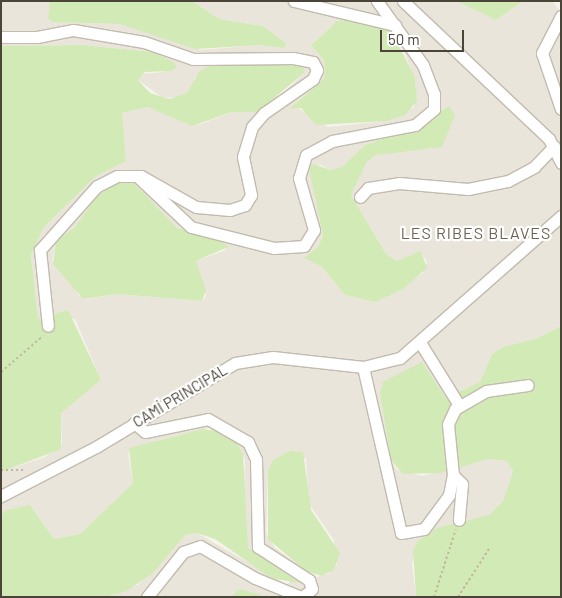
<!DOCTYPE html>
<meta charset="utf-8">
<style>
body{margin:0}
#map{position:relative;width:562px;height:598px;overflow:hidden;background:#f6f3ec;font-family:Barlow,sans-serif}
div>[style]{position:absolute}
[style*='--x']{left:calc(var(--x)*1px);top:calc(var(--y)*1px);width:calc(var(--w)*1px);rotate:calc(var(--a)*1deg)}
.residential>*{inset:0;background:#eae5da}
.green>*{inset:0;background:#d2eab5}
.path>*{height:2px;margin-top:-1px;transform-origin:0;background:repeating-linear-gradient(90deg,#c4b79f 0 2.5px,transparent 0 5px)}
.roads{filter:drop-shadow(1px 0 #c2bbae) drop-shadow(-1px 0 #c2bbae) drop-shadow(0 1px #c2bbae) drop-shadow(0 -1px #c2bbae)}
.minor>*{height:11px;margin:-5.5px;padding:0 5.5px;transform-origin:5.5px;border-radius:5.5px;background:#fff}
span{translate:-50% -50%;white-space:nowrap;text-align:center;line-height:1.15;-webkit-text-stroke:4.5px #fff;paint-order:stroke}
.street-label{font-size:15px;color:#4b4439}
.neighbourhood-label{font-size:16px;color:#6e6250;letter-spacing:1px}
.frame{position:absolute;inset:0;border:2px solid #4b4439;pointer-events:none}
.scale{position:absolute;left:380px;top:30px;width:84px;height:22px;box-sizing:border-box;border:2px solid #4b4439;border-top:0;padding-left:6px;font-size:15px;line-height:18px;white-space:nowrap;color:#4b4439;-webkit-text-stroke:4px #fff;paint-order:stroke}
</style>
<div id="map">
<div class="residential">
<i style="clip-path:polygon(evenodd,1px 1px,50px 1px,53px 22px,120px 24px,201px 50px,259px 45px,284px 48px,286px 43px,263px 26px,219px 19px,192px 1px,456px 1px,496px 20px,523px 1px,552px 1px,561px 12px,561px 326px,538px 338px,503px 347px,492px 354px,480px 382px,446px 398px,422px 362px,380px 394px,391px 460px,397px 470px,422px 476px,488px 459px,507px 461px,513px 471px,503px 501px,489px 515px,418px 541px,412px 564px,416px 597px,268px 597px,244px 590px,231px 597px,104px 597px,138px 585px,185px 535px,197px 533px,288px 585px,291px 575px,262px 561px,248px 548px,243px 528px,245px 460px,240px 449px,209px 428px,159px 440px,128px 453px,133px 483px,80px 534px,54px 539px,30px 505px,1px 515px,1px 472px,45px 457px,62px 444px,61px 413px,101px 380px,75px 319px,38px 319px,31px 255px,39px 232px,95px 177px,126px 161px,121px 113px,148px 107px,198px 125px,282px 94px,304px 73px,195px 77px,192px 89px,182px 96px,163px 98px,138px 80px,140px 74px,165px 72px,174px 63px,154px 52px,82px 45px,1px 46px,1px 1px,332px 25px,403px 48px,416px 83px,414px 107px,386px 121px,328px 127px,293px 105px,325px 78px,324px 60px,311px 45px,332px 25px,1px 1px,449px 106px,449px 127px,444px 140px,430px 149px,413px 147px,376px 155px,367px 162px,351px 195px,386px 254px,397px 261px,421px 252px,427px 262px,423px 273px,375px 302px,345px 295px,322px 267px,305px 257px,318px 247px,323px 236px,315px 197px,319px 164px,331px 170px,343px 167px,365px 145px,406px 131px,449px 106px,1px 1px,138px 185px,155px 210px,177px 228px,218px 238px,226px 250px,196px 261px,206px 296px,202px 301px,117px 294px,86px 299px,78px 295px,73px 283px,52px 261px,56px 241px,75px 227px,96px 197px,138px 185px,1px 1px,306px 458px,309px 504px,334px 540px,337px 565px,328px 574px,316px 577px,275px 548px,266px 533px,268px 471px,306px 458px)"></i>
</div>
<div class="green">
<i style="clip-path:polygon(50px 1px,192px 1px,219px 19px,263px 26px,286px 43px,284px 48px,259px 45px,195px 49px,120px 24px,53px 22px,48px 18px)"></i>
<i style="clip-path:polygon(456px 1px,523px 1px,496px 20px)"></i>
<i style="clip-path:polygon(350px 20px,390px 29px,415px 77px,417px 101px,405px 115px,386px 121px,316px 125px,301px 108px,289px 109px,325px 78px,324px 60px,311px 45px,337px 21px)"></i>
<i style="clip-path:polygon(82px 45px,154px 52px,175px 63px,176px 68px,171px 71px,145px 72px,138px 80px,150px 93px,169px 99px,187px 93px,199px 72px,210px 65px,291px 63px,303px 67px,304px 73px,257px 112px,232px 112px,192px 126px,148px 107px,122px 113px,126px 161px,95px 177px,43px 228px,31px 255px,38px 319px,68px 310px,101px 380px,61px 413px,61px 449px,1px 472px,1px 46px)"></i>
<i style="clip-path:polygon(449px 106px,455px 115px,442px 147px,376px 155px,367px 162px,351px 195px,386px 254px,397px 261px,421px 251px,427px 268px,403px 289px,375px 302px,345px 295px,322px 267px,304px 258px,318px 247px,323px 236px,309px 168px,313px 164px,331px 170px,342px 167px,365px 145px,406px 131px)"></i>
<i style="clip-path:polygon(131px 180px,177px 228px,218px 238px,228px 247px,196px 261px,206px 290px,202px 301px,117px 294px,83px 299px,53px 264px,56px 241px,75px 227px,96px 197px,121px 181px)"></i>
<i style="clip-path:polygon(561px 326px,561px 597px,416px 597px,413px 550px,418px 541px,437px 528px,489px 515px,503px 501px,513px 471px,507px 461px,488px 459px,440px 473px,403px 474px,391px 460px,380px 394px,383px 382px,422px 362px,446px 398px,480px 382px,492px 354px,503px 347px,538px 338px)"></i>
<i style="clip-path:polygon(203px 429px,222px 432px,237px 443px,243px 454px,248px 548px,300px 583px,271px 578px,215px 539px,197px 533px,185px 535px,153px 573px,127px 591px,104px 597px,1px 597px,1px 515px,7px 510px,30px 505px,54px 539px,80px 534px,133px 483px,129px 448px)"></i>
<i style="clip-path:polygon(290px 451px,303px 452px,311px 510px,340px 553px,334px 570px,322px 576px,306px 571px,268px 539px,268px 471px,273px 460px)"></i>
<i style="clip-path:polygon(238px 590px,244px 590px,268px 597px,231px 597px)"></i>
</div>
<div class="path">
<i style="--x:1;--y:372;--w:55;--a:-40.6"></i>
<i style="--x:1;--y:470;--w:25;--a:0"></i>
<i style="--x:434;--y:597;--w:71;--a:-72.1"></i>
<i style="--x:458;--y:597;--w:57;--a:-57.1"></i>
</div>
<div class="roads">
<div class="minor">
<i style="--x:294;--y:1;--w:104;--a:13.4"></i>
<i style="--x:403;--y:1;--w:201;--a:43.4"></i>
<i style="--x:549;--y:139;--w:27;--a:63"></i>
<i style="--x:561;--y:16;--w:42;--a:117.2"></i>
<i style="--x:542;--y:53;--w:59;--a:71.3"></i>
<i style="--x:1;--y:37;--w:36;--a:0"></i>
<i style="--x:37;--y:37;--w:37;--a:-11"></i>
<i style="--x:73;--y:30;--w:72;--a:9.6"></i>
<i style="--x:144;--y:42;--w:52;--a:19.1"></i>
<i style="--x:193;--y:59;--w:100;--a:-0.6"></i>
<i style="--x:293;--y:58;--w:20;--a:11"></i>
<i style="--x:313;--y:62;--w:9;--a:63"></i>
<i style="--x:317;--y:70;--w:10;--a:114"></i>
<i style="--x:313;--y:79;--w:60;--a:145.2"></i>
<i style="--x:264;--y:113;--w:18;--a:131"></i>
<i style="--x:252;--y:127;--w:31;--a:107"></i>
<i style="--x:243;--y:157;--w:39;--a:78"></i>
<i style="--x:251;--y:195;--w:12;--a:121"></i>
<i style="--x:245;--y:205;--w:16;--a:162"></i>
<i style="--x:230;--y:210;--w:34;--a:-175"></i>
<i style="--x:196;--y:207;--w:63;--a:-150.6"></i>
<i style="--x:141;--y:176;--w:24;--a:180"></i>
<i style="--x:117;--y:176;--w:22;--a:153"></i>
<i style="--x:97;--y:186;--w:86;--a:131.7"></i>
<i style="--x:40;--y:250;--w:76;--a:84"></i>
<i style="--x:139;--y:178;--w:71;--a:43.3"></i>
<i style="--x:191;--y:227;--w:86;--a:14.2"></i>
<i style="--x:274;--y:248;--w:30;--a:-4"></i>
<i style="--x:304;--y:246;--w:19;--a:-58"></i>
<i style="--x:314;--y:230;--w:54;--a:-106.1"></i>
<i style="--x:299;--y:178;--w:24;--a:-73"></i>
<i style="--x:306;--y:155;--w:30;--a:-28"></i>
<i style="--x:332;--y:141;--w:85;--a:-10.9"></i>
<i style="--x:415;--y:125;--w:25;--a:-40"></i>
<i style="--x:434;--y:109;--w:15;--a:-90"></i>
<i style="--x:434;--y:94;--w:31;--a:-111"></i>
<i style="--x:423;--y:65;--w:79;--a:-125.7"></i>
<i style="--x:360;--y:197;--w:12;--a:-48"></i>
<i style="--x:368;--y:188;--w:31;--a:-9"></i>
<i style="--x:399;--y:183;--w:69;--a:5"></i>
<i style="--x:468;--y:189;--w:41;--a:-11.3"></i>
<i style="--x:508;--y:181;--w:30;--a:-28"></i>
<i style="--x:534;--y:167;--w:29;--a:-46"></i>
<i style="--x:421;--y:344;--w:72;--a:58.1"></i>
<i style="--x:363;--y:367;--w:170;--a:77.1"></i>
<i style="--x:401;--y:533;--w:23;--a:-10"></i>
<i style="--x:424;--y:529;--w:42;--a:-53.7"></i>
<i style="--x:449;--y:495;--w:20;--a:-79"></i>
<i style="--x:453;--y:475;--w:51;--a:-95.6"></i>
<i style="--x:448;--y:424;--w:17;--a:-65"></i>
<i style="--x:455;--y:409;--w:36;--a:-30"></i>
<i style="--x:486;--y:391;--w:42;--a:-8.1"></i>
<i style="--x:134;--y:423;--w:14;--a:39"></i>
<i style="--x:145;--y:432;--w:64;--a:-11.7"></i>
<i style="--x:208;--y:419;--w:46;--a:29.9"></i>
<i style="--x:248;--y:442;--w:19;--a:65"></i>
<i style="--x:256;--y:459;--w:88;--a:88.7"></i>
<i style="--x:258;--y:547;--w:61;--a:32.9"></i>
<i style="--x:309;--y:580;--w:9;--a:72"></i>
<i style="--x:312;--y:589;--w:13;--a:141"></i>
<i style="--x:453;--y:475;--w:13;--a:45"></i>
<i style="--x:462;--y:484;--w:36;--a:95"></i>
<i style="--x:1;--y:496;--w:107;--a:-27.3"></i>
<i style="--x:96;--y:447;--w:162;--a:-31.1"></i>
<i style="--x:235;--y:363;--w:38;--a:-9"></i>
<i style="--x:273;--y:357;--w:91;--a:6.3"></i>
<i style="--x:363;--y:367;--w:38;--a:-14"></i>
<i style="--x:400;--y:358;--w:215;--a:-41.4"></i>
<i style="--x:147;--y:597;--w:58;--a:-51.3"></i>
<i style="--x:183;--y:552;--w:18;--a:-19"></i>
<i style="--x:200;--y:546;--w:64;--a:30.2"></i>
<i style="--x:255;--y:578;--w:50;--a:22.4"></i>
</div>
</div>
<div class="street-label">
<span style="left:180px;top:396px;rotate:-31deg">CAMÍ PRINCIPAL</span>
</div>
<div class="neighbourhood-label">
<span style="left:476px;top:233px">LES RIBES BLAVES</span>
</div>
<div class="frame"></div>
<div class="scale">50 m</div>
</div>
